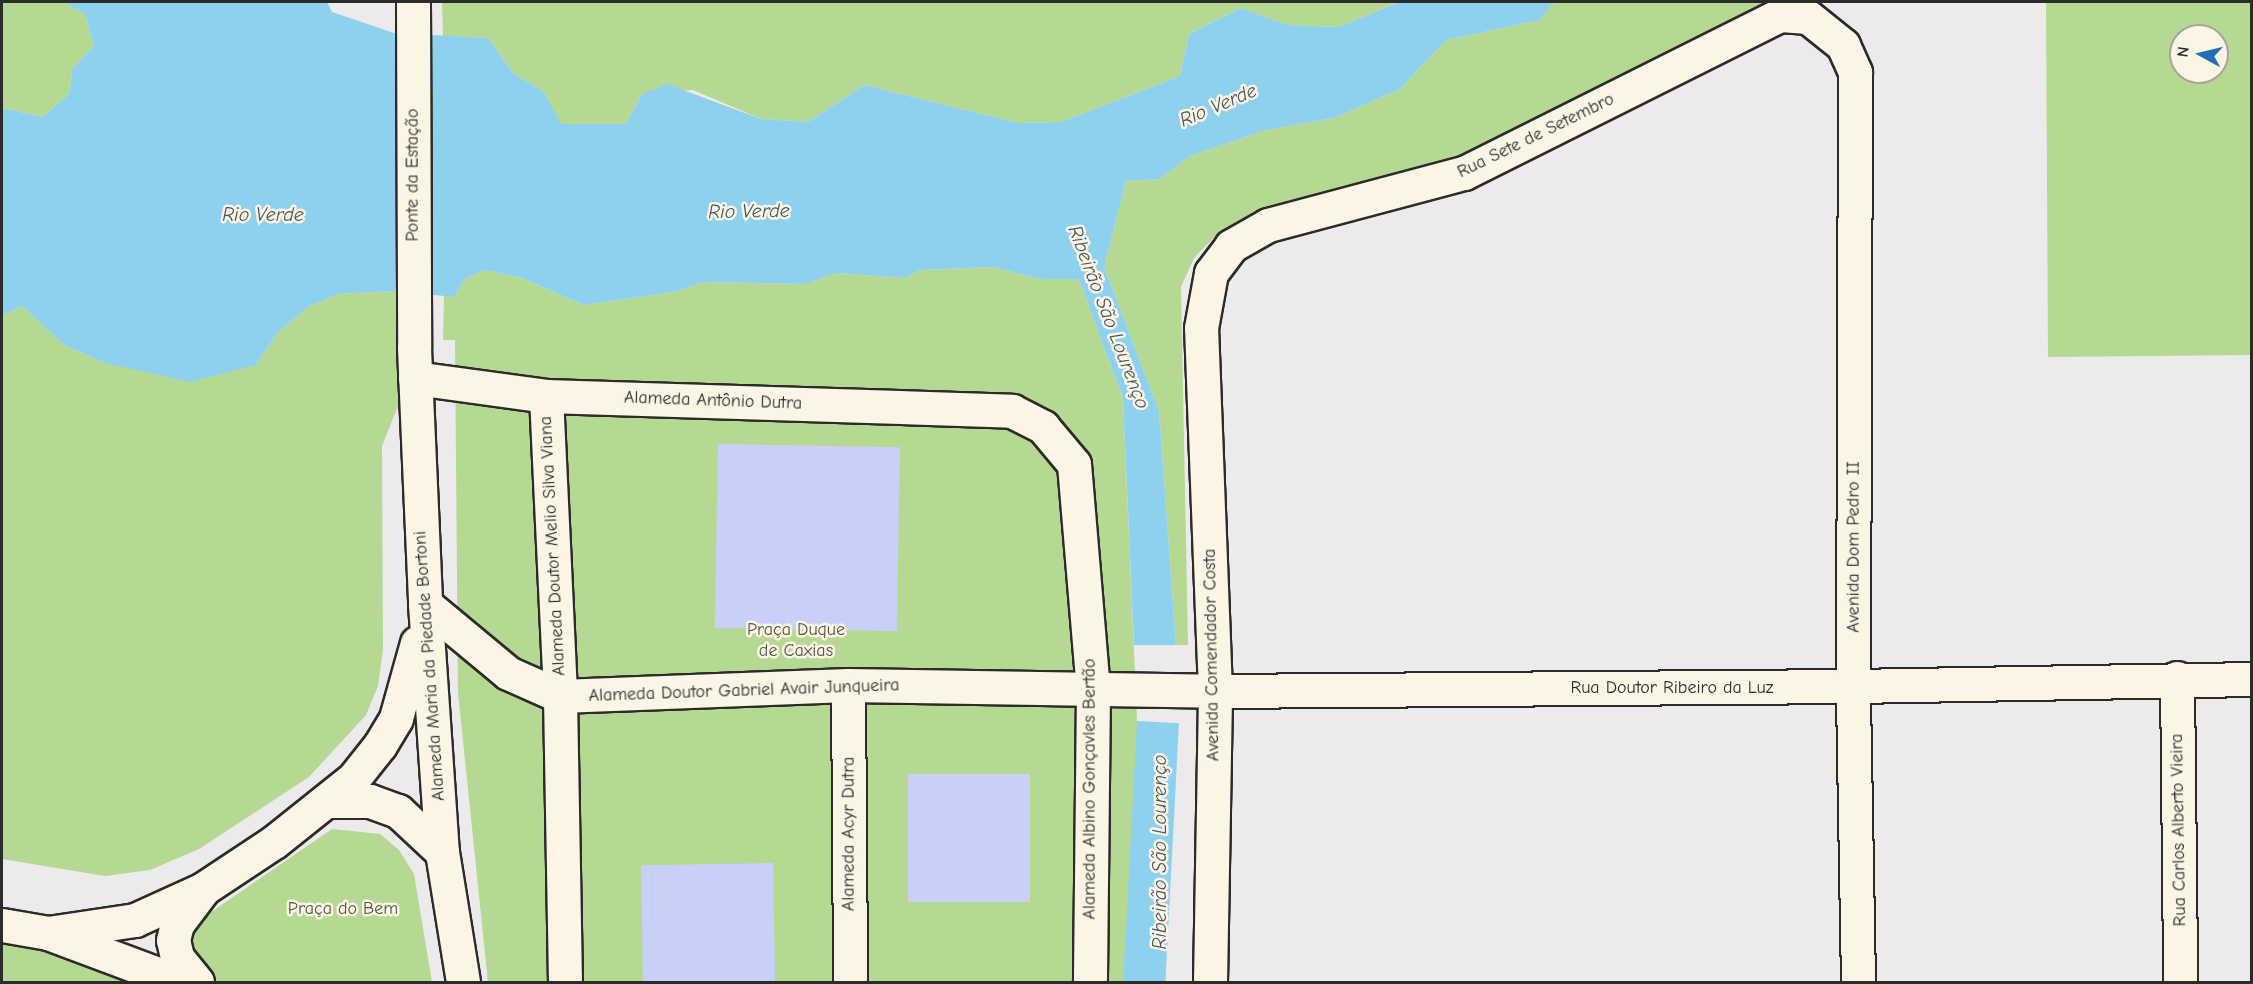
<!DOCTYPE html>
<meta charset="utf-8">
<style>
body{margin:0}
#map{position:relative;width:2253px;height:984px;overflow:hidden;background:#eceaeb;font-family:"Comic Neue",sans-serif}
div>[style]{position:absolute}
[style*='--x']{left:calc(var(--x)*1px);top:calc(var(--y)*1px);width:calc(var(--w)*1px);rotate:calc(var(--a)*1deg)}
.green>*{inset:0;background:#b5d892}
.water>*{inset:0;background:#8dd1ef;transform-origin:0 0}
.building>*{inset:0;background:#c8d0f8;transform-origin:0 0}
.roads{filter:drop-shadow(2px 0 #2b2b2b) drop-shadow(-2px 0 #2b2b2b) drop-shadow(0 2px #2b2b2b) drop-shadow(0 -2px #2b2b2b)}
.street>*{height:33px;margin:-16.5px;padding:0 16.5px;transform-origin:16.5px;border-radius:16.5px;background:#fcf5e5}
.secondary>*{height:33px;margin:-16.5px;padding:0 16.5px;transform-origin:16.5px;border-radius:16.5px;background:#fcf5e5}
.primary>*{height:33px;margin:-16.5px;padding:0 16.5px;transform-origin:16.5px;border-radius:16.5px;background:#fcf5e5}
span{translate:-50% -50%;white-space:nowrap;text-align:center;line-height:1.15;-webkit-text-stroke:5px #fcf5e5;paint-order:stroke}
.street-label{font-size:18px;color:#2b2b2b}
.park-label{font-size:18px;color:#4e5645}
.water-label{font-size:20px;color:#44545c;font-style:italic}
.frame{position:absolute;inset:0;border:3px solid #2b2b2b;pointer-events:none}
.north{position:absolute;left:2169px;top:24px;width:60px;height:60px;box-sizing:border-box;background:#fcf5e5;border:2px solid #a8a49b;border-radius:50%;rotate:278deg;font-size:16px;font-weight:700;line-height:24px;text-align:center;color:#2b2b2b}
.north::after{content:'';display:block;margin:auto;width:21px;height:27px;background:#1f6fb2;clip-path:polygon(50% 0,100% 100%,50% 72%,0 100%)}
</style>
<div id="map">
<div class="green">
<i style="clip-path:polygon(2px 2px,64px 2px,85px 14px,94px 46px,72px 69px,70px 93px,43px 117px,2px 108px)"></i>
<i style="clip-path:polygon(442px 2px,1399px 2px,1339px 27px,1287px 25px,1241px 8px,1189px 34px,1180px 76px,1061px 122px,1018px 123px,864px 85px,808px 122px,761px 119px,693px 90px,642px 94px,626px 124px,560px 124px,544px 92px,513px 73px,488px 38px,443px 36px)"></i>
<i style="clip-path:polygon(1554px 2px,1770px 2px,1464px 158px,1263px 207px,1220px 231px,1194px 258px,1181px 287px,1188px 645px,1176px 645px,1159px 411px,1104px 267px,1126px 181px,1160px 179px,1190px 156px,1266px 130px,1334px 118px,1400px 89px,1446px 40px,1540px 20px)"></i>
<i style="clip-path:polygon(evenodd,2046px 2px,2251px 2px,2251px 355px,2048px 357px,2046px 2px,2181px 36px,2217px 36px,2217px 72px,2181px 72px,2181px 36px)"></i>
<i style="clip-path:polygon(992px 267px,1041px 279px,1079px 279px,1123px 398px,1137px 721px,1135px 982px,488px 982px,458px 693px,455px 340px,443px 340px,444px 296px,454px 297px,465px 279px,485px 270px,522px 278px,584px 305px,678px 291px,703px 282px,806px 284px,836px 273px,904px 278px,920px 270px)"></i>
<i style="clip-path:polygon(396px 291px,398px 406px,382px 446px,383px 649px,378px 686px,366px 715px,309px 777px,199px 849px,150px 870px,105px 876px,2px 859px,2px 316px,22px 306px,64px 345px,105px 363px,256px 365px,278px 332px,308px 307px,338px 294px)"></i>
<i style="clip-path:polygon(332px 829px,380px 834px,399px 850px,414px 874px,432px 982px,217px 982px,196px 967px,191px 934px,198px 921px)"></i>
<i style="clip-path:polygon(2px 939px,118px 975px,140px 982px,2px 982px)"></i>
</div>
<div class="water">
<i style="clip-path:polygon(64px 2px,327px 2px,332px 12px,394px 33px,488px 38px,513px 73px,544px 92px,561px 124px,626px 124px,642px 94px,667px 84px,761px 119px,808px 122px,864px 85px,1018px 123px,1061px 122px,1180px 76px,1189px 34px,1241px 8px,1287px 25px,1339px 27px,1399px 2px,1554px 2px,1540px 20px,1446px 40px,1400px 89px,1334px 118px,1266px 130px,1190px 156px,1160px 179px,1126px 181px,1104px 267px,1159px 411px,1176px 645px,1134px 645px,1123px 398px,1079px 279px,1041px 279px,992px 267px,920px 270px,904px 278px,836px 273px,806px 284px,703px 282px,678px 291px,584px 305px,522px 278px,485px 270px,465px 279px,454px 297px,396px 291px,338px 294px,308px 307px,278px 332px,256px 365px,190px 382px,105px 363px,64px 345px,22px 306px,2px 316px,2px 108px,43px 117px,70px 93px,72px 69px,94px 46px,85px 14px)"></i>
<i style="left:1137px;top:721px;width:42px;height:261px;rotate:3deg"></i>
</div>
<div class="building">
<i style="left:718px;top:444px;width:182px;height:184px;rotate:1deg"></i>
<i style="left:908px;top:774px;width:122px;height:128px"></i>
<i style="left:773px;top:863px;width:119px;height:132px;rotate:89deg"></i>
</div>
<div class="roads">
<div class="street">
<i style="--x:415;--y:378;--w:132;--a:7.8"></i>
<i style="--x:546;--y:396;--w:466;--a:1.8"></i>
<i style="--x:1012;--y:411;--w:35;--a:27"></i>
<i style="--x:1043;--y:427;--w:48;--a:50"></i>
<i style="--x:1074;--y:464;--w:227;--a:85.2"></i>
<i style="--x:1093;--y:690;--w:292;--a:90.6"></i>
<i style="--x:546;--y:396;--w:300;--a:87.3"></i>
<i style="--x:560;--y:696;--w:286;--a:89"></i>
<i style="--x:425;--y:604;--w:108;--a:39.7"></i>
<i style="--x:508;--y:673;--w:57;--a:23.9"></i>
<i style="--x:560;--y:696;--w:288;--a:-2.2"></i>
<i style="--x:848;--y:685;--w:367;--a:0.9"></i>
<i style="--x:1215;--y:691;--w:363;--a:-92.2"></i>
<i style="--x:1201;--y:328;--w:56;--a:-79.7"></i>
<i style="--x:1211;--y:273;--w:34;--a:-53"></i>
<i style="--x:1231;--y:246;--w:43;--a:-29.6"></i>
<i style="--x:1268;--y:225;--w:203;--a:-14.9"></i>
<i style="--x:1464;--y:173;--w:353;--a:-26.6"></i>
<i style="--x:1780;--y:15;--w:28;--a:4"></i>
<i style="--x:1808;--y:17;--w:45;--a:38.7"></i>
<i style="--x:1843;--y:45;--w:30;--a:66"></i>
<i style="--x:1855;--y:72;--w:614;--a:90.19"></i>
<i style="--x:2177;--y:678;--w:304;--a:89.4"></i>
<i style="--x:848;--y:685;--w:297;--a:89.6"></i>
</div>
<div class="secondary">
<i style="--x:413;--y:2;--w:346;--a:89.8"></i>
<i style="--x:414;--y:348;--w:256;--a:87.5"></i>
<i style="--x:425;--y:604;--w:249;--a:86.1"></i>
<i style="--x:442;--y:852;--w:132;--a:80.8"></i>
<i style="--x:326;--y:801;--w:44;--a:0"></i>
<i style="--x:370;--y:801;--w:30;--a:20"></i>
<i style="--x:398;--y:811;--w:60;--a:43"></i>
<i style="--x:2;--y:925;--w:47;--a:9.9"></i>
<i style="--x:48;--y:933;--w:140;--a:20.5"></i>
<i style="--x:48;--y:933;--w:88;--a:-8.5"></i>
<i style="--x:135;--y:920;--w:75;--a:-24.5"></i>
<i style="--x:203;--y:889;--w:85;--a:-33.5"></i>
<i style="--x:274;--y:842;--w:101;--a:-38.6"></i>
<i style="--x:353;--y:779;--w:43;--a:-51.5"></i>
<i style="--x:380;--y:745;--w:31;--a:-59"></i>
<i style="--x:396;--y:718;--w:78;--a:-74.4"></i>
<i style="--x:197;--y:982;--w:32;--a:-129"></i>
<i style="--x:177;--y:957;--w:17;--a:-103"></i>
<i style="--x:173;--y:940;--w:16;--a:-76"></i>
<i style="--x:177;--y:924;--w:41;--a:-52.9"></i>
<i style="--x:1210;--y:982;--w:291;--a:-89"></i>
<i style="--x:1215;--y:691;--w:638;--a:-0.45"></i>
</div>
<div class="primary">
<i style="--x:1858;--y:982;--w:296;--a:-91"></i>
<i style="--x:1853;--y:686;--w:399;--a:-1"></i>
</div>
</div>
<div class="street-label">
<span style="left:1536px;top:136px;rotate:-26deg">Rua Sete de Setembro</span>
<span style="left:413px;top:175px;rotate:-90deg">Ponte da Estação</span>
<span style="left:713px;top:401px;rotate:2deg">Alameda Antônio Dutra</span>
<span style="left:553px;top:546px;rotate:-93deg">Alameda Doutor Melio Silva Viana</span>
<span style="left:1854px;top:547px;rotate:-90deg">Avenida Dom Pedro II</span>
<span style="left:1212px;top:655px;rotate:-91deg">Avenida Comendador Costa</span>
<span style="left:430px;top:666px;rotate:-94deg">Alameda Maria da Piedade Bortoni</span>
<span style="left:1672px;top:688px">Rua Doutor Ribeiro da Luz</span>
<span style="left:744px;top:691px;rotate:-2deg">Alameda Doutor Gabriel Avair Junqueira</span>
<span style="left:1090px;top:789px;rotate:-90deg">Alameda Albino Gonçavles Bertão</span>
<span style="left:2179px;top:830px;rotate:-91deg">Rua Carlos Alberto Vieira</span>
<span style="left:849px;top:834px;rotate:-90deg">Alameda Acyr Dutra</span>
</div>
<div class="park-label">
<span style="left:796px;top:641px">Praça Duque<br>de Caxias</span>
<span style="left:343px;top:909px">Praça do Bem</span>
</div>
<div class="water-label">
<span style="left:1218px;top:105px;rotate:-23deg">Rio Verde</span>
<span style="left:749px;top:211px;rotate:-1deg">Rio Verde</span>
<span style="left:263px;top:214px">Rio Verde</span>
<span style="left:1109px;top:317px;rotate:69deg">Ribeirão São Lourenço</span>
<span style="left:1159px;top:852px;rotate:-90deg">Ribeirão São Lourenço</span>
</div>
<div class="frame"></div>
<div class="north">N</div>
</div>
